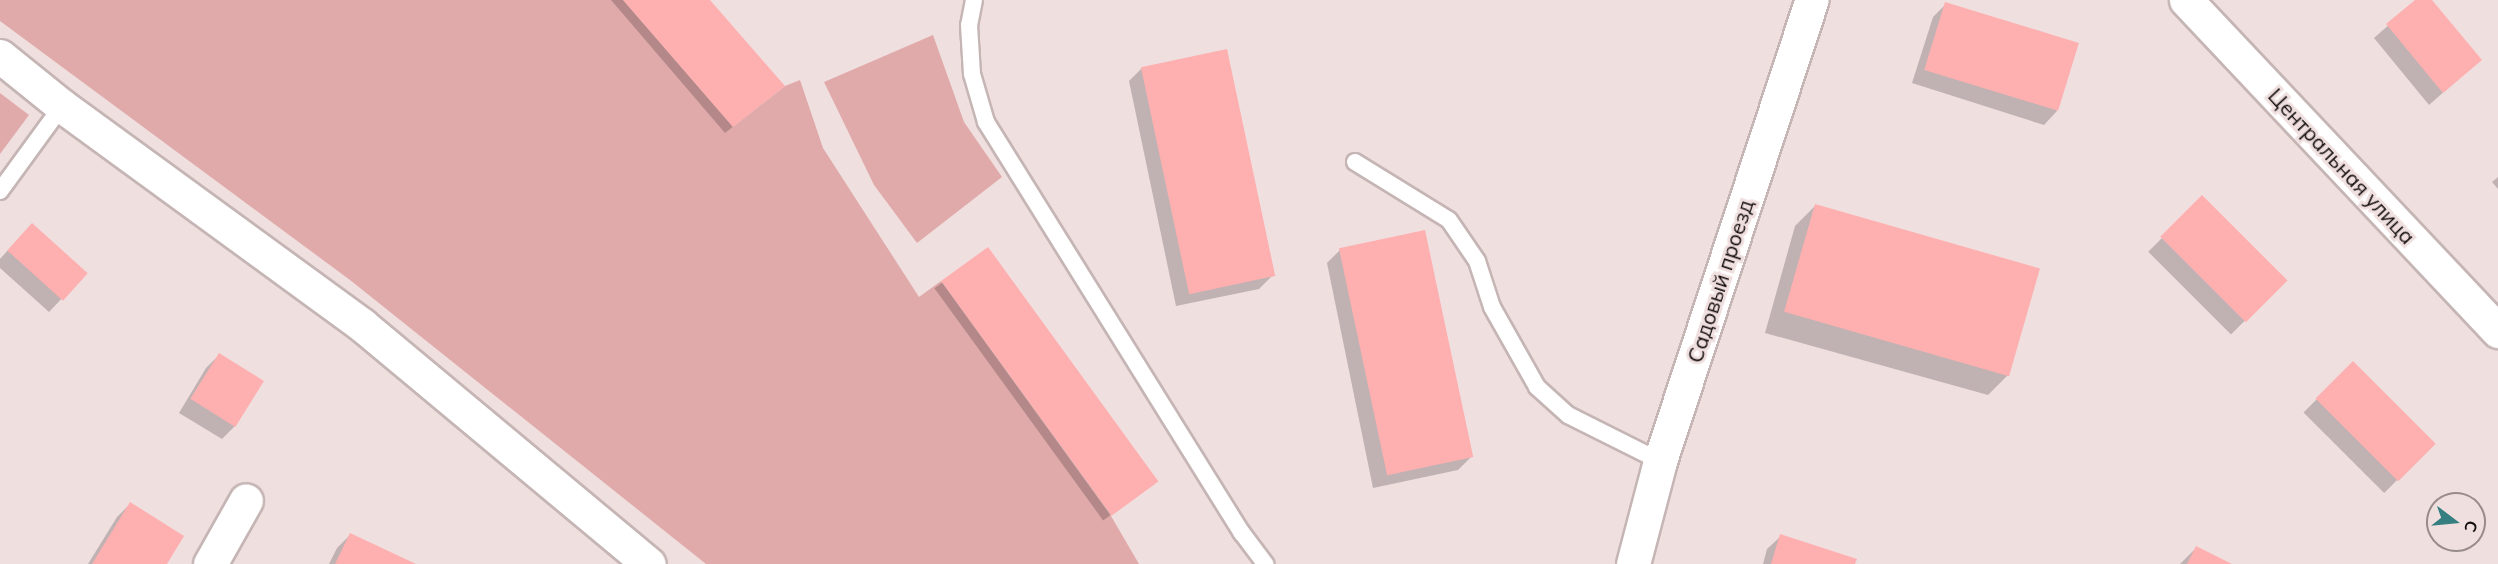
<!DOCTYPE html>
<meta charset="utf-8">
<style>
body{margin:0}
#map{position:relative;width:2498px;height:564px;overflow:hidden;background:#f0dfdf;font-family:Mulish,sans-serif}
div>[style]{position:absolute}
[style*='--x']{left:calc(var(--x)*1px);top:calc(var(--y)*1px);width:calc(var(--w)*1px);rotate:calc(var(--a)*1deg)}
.green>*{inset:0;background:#e1aaaa}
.shadow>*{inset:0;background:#0003;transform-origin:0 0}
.building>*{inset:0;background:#feafb0;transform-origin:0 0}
.roads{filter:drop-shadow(2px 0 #c5b5b4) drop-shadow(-2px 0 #c5b5b4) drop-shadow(0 2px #c5b5b4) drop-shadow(0 -2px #c5b5b4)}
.lane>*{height:16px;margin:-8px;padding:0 8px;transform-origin:8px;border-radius:8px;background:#fff}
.street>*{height:33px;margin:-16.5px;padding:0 16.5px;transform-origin:16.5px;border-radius:16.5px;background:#fff}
.secondary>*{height:33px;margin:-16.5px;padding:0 16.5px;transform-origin:16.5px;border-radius:16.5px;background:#fff}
span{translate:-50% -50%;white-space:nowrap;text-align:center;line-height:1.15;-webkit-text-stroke:6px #f0dfdf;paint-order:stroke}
.street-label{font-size:21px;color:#140e0e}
.north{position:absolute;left:2426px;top:492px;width:60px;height:60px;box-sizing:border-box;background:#f0dfdf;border:2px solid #988b8b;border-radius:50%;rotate:106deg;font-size:16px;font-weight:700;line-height:24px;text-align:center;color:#140e0e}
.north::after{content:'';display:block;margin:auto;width:21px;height:27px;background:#367f81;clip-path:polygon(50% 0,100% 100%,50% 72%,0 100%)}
</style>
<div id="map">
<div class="green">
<i style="clip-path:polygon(0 0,623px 0,733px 127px,785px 86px,800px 80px,823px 148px,919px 297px,941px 281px,1111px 516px,1139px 564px,706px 564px,350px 280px,0 21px)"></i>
<i style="clip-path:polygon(933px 35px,964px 122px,1002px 177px,917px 243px,874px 185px,824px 82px)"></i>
<i style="clip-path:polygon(0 93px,29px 115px,0 154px)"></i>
</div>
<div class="shadow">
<i style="clip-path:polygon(611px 0,708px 0,777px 92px,725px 133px)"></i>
<i style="clip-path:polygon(2417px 0,2430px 0,2480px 60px,2429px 105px,2374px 38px)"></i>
<i style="clip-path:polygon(1946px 4px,2057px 111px,2044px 125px,1912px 83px,1933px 17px)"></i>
<i style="clip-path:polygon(1142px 68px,1273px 275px,1259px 289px,1176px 306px,1129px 81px)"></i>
<i style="clip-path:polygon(2498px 177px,2498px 189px,2492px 182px)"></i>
<i style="left:2202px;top:198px;width:117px;height:76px;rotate:45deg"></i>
<i style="clip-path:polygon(1816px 205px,2008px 375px,1988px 395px,1765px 333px,1795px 226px)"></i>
<i style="clip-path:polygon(19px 238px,86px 273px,49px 312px,0 268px,0 259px)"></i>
<i style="left:987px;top:250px;width:287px;height:65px;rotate:54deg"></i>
<i style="clip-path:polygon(1340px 250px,1471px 457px,1458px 470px,1373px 488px,1327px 263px)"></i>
<i style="clip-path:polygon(219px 355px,235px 426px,222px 439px,179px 413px,206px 368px)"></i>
<i style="left:2353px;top:363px;width:114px;height:70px;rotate:45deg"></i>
<i style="clip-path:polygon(130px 504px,165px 564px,88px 564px,117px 517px)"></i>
<i style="clip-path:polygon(350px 535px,412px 564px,329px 564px,337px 548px)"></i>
<i style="clip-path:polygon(1781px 536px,1854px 564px,1763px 564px,1767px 549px)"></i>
<i style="clip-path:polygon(2196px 548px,2229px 564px,2180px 564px)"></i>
</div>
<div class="building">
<i style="clip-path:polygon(623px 0,710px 0,785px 86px,733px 127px)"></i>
<i style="clip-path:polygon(2415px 0,2432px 0,2482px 60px,2443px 93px,2386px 24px)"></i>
<i style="left:1945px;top:2px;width:140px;height:71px;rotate:17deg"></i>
<i style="left:1227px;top:49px;width:232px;height:88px;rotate:78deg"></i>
<i style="left:2202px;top:195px;width:121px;height:59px;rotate:45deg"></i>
<i style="left:1815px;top:204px;width:234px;height:112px;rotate:16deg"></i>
<i style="left:32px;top:223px;width:75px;height:37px;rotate:42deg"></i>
<i style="left:1425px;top:230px;width:232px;height:88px;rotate:78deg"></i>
<i style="left:988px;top:247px;width:290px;height:58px;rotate:54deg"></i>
<i style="left:219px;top:353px;width:53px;height:54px;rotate:32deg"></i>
<i style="left:2353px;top:361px;width:117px;height:53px;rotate:45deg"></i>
<i style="clip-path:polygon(130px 502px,184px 536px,167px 564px,92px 564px)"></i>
<i style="clip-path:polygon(350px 533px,416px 564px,335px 564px)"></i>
<i style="clip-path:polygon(1780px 534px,1857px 559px,1855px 564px,1771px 564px)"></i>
<i style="clip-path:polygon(2196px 546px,2232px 564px,2187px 564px)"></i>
</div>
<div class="roads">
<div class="lane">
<i style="--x:974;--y:0;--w:25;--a:101"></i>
<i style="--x:969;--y:25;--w:49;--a:86.5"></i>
<i style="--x:972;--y:74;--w:50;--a:73.7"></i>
<i style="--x:986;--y:122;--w:484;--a:58.1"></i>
<i style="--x:1242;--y:533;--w:39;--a:53"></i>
<i style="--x:1355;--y:162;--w:110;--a:31.7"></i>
<i style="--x:1449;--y:220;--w:50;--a:55.7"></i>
<i style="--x:1477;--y:261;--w:48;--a:71.9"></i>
<i style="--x:1492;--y:307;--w:92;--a:60.6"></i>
<i style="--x:1537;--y:387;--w:42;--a:42.1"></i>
<i style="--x:1568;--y:415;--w:103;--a:26.6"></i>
<i style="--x:0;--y:191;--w:105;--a:-53.9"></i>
</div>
<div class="street">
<i style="--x:0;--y:56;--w:80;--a:38.9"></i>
<i style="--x:62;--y:106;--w:371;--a:36.1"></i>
<i style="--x:362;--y:325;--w:373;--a:39.8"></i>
<i style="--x:210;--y:564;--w:73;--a:-60.6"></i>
</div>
<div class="secondary">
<i style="--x:2186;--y:0;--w:455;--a:46.7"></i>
<i style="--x:1633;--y:564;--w:106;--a:-75.3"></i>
<i style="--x:1660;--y:461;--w:485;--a:-71.8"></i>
</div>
</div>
<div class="street-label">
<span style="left:2342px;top:166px;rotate:47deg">Центральная улица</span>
<span style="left:1720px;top:281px;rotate:-72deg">Садовый проезд</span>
</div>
<div class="north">С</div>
</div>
